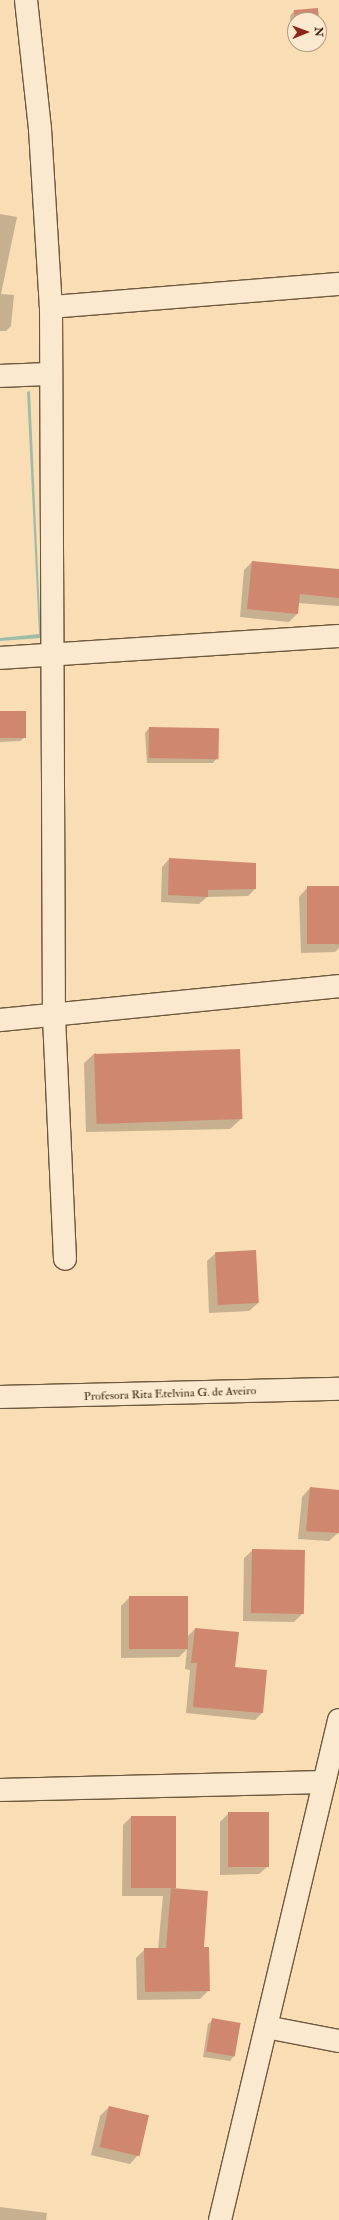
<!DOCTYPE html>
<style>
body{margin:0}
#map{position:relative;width:339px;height:2220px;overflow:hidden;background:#f8ddb5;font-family:"IM FELL Double Pica",serif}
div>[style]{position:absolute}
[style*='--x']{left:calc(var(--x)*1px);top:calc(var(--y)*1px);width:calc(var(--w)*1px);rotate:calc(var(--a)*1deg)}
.water>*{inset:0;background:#9ebda9}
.shadow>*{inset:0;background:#0003}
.building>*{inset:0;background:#d0876f;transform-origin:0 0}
.roads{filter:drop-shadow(1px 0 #6e583d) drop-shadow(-1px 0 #6e583d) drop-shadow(0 1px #6e583d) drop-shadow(0 -1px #6e583d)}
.minor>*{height:22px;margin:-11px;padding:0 11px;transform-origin:11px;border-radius:11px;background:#fae9cf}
span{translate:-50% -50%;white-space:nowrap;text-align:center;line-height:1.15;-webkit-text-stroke:4px #fae9cf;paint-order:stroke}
.street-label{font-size:12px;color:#402c15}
.north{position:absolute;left:287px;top:12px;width:40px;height:40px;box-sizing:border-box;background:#fae9cf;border:1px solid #b09d85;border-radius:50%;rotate:89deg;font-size:11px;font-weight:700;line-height:16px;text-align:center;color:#402c15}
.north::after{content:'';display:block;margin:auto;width:14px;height:18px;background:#8f2418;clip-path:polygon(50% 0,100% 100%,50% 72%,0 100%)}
</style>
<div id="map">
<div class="water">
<i style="clip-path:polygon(30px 391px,41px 638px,0 641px,0 638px,39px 634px,27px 392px)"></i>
</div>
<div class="shadow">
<i style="clip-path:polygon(294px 11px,318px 20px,295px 20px,295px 44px,292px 44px,290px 16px)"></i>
<i style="clip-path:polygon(0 214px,17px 217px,1px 294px,14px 295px,11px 326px,6px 331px,0 331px)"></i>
<i style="clip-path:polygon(252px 562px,339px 571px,339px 606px,298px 603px,297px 614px,289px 622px,240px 617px,244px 570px)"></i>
<i style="clip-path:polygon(0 712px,25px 737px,20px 741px,0 742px)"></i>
<i style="clip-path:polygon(149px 728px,217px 758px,213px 763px,147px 763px,145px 733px)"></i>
<i style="clip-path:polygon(169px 859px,255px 889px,248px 896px,207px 897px,199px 904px,161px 902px,162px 867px)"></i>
<i style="clip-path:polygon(339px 887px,339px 948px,335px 952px,301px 953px,299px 897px,307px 888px)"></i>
<i style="clip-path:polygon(95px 1053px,241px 1119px,230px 1129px,86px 1132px,84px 1063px)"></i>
<i style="clip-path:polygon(216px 1253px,258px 1303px,249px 1311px,209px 1313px,207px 1261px)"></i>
<i style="clip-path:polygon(310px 1488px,339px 1491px,338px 1533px,329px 1541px,298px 1539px,302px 1497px)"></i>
<i style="clip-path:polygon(253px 1550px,303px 1613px,294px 1622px,243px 1621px,244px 1558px)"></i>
<i style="clip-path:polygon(129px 1598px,187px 1637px,195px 1629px,234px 1668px,262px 1713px,255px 1720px,186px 1713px,190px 1670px,185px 1669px,187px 1649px,179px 1657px,121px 1658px,121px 1606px)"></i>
<i style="clip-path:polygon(229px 1813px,268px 1813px,268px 1866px,259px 1874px,220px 1875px,220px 1822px)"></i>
<i style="clip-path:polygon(131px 1817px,175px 1888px,209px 1990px,200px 1999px,137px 2000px,136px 1958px,145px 1949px,158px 1949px,163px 1896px,122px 1896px,123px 1825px)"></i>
<i style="clip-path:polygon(213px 2020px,234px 2056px,230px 2061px,203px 2057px,208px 2024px)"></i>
<i style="clip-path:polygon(109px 2107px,138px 2155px,130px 2164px,91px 2155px,100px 2116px)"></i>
<i style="clip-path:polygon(0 2207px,47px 2213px,46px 2220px,0 2220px)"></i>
</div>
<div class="building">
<i style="clip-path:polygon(318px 8px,319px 20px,295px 20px,295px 27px,294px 10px)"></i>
<i style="clip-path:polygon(252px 561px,339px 569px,339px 598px,300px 594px,298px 614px,247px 609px)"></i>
<i style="left:0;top:711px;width:26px;height:27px"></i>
<i style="left:149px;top:727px;width:70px;height:31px;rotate:1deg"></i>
<i style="clip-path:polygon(169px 858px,256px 863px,256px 889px,208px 890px,208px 897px,168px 895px)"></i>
<i style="left:339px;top:886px;width:58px;height:32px;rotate:90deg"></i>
<i style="left:240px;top:1049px;width:70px;height:146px;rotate:88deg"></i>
<i style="left:256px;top:1250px;width:53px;height:41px;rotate:87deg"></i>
<i style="clip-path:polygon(310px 1487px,339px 1490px,339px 1533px,306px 1531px)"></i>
<i style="left:252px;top:1549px;width:53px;height:64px;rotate:1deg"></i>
<i style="left:188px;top:1596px;width:53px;height:59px;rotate:90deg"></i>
<i style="clip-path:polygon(195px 1628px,239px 1632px,235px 1667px,267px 1670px,263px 1713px,193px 1707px,197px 1663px,191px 1663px)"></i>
<i style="left:228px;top:1812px;width:41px;height:55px"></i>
<i style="left:131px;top:1816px;width:45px;height:72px"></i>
<i style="clip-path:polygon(171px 1888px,208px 1891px,204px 1947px,209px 1947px,210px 1991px,145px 1992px,144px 1948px,166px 1948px)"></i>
<i style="left:212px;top:2018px;width:29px;height:34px;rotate:10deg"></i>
<i style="left:109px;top:2106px;width:41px;height:42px;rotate:13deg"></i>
</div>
<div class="roads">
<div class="minor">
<i style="--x:26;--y:0;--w:130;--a:83.8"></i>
<i style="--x:40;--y:129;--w:178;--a:86.5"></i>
<i style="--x:51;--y:307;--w:710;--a:89.76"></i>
<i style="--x:54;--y:1017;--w:242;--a:87.4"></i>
<i style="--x:51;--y:307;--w:289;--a:-4.6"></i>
<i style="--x:0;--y:376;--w:49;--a:-2.3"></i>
<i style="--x:0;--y:658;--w:340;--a:-3.7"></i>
<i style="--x:0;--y:1020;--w:341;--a:-5.7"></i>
<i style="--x:0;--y:1397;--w:339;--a:-1.4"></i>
<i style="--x:0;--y:1790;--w:324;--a:-1.4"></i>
<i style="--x:266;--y:2027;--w:74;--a:10.9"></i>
<i style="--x:220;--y:2220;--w:514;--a:-76.61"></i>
</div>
</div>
<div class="street-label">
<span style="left:170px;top:1394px;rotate:-2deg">Profesora Rita Etelvina G. de Aveiro</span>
</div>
<div class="north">N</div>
</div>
